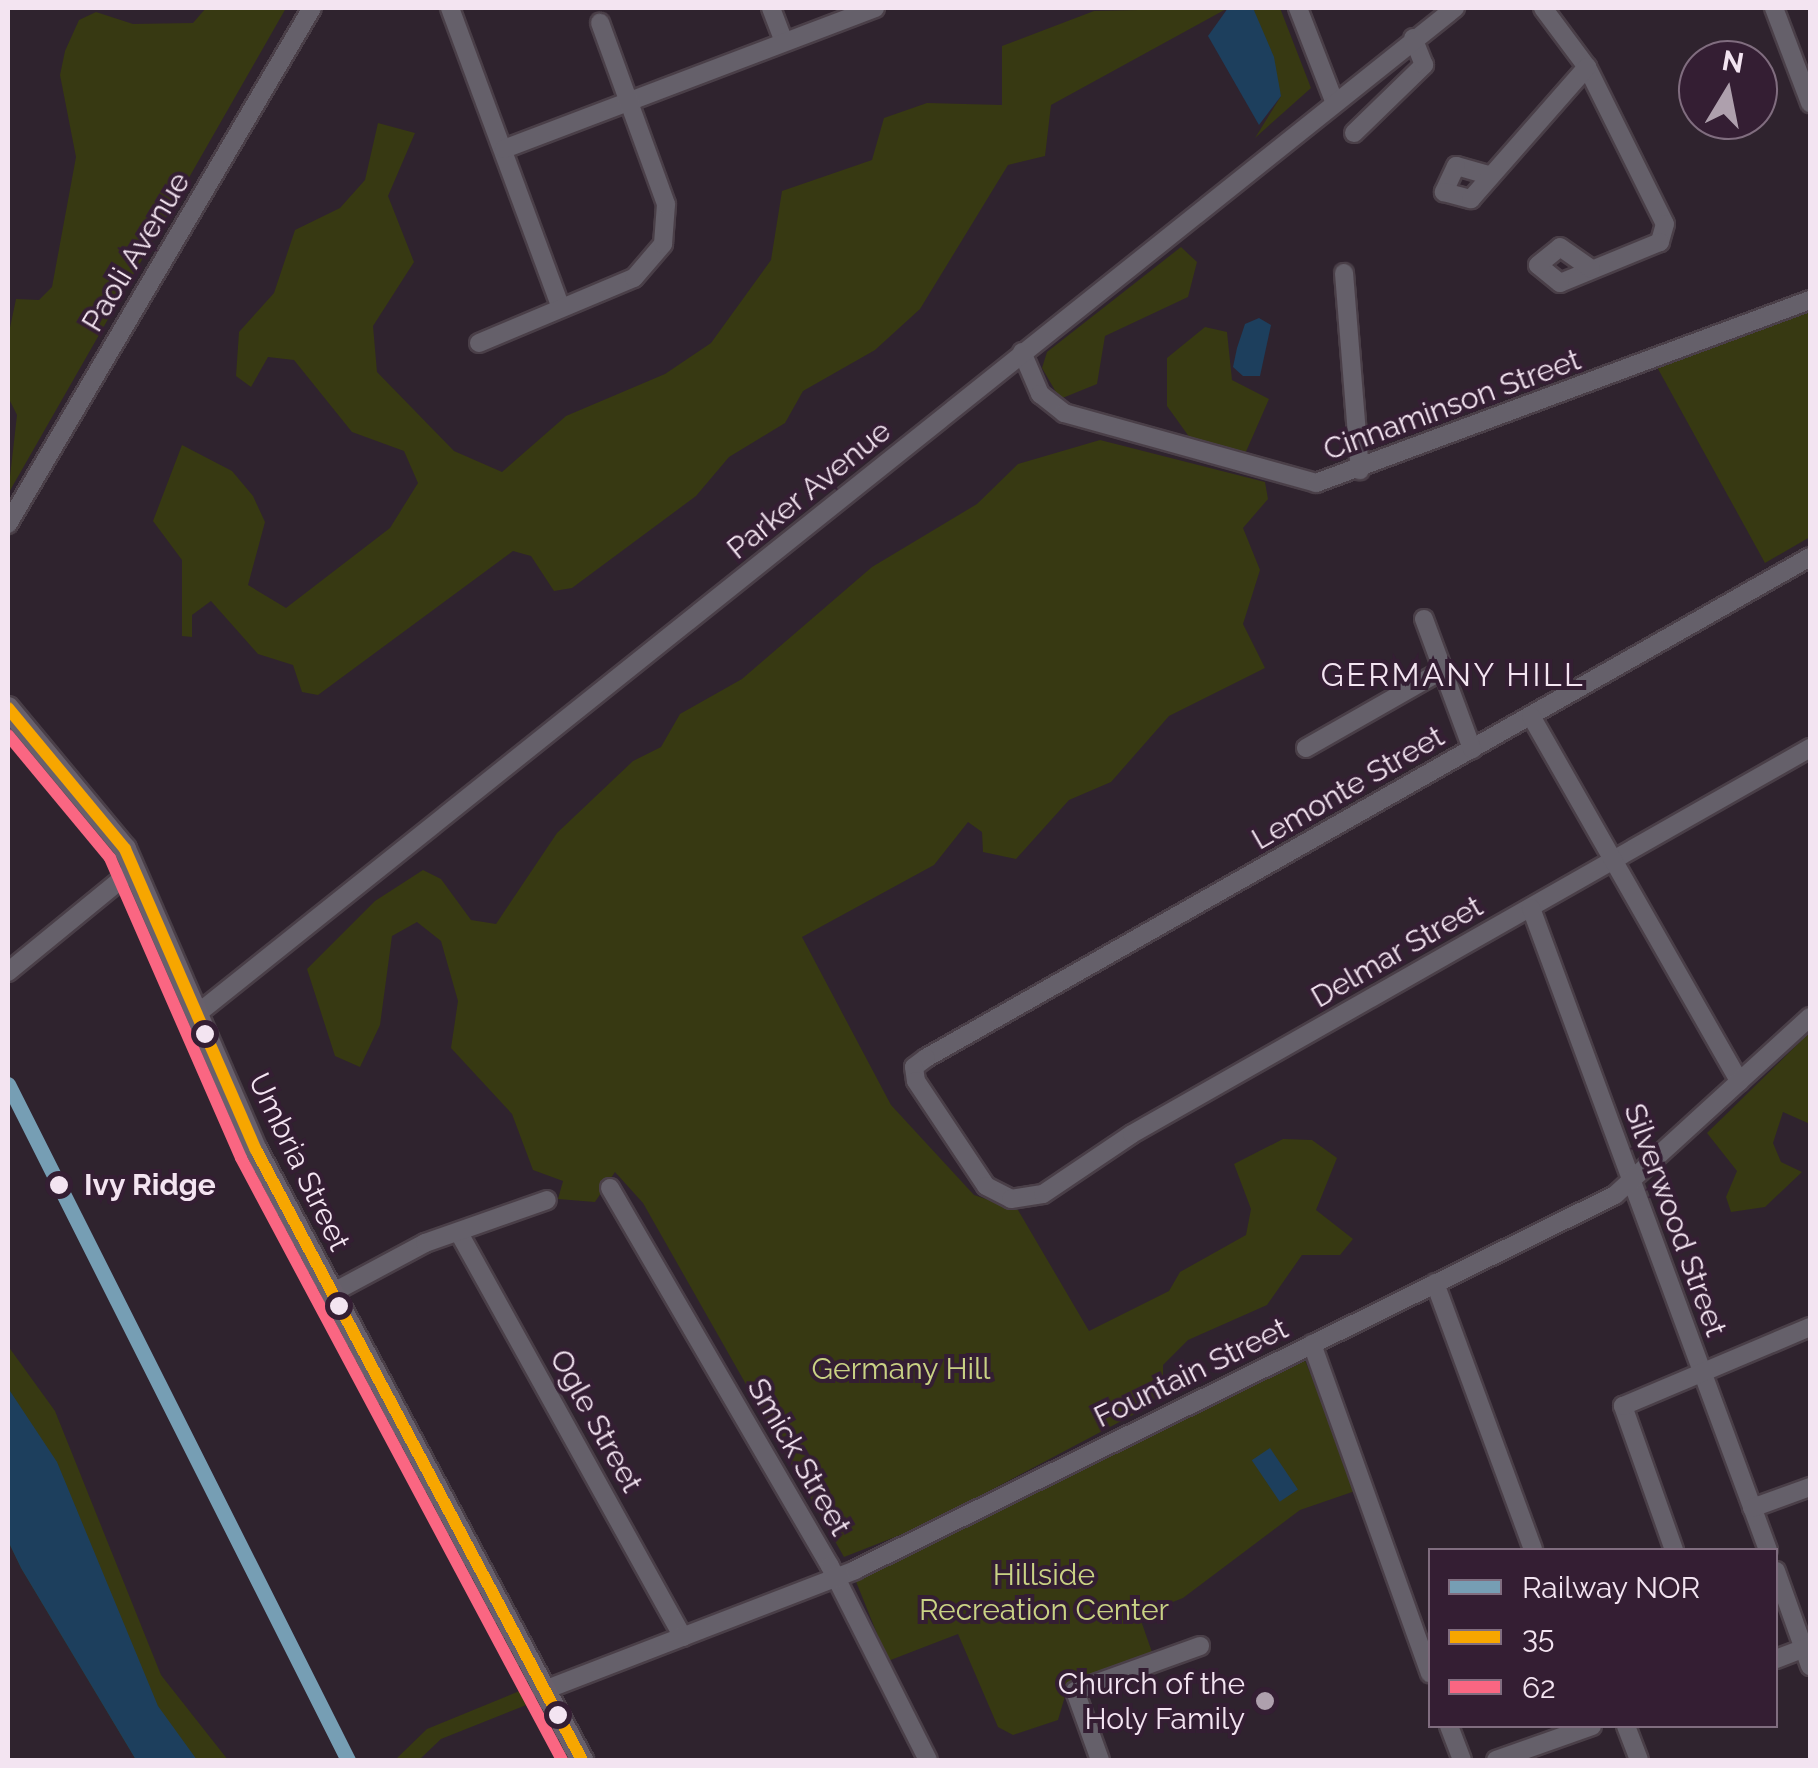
<!DOCTYPE html>
<style>
body{margin:0}
#map{position:relative;width:1818px;height:1768px;overflow:hidden;background:#2f232e;font-family:Raleway,sans-serif}
div>[style]{position:absolute}
[style*='--x']{left:calc(var(--x)*1px);top:calc(var(--y)*1px);width:calc(var(--w)*1px);rotate:calc(var(--a)*1deg)}
.green>*{inset:0;background:#373912}
.water>*{inset:0;background:#1d3f5d;transform-origin:0 0}
.roads{filter:drop-shadow(2px 0 #4a3f48) drop-shadow(-2px 0 #4a3f48) drop-shadow(0 2px #4a3f48) drop-shadow(0 -2px #4a3f48)}
.minor>*{height:18px;margin:-9px;padding:0 9px;transform-origin:9px;border-radius:9px;background:#65606a}
.major>*{height:22px;margin:-11px;padding:0 11px;transform-origin:11px;border-radius:11px;background:#68606b}
.bus-1>*{height:12px;margin:-6px;padding:0 6px;transform-origin:6px;border-radius:6px;background:#f7a600}
.bus-2>*{height:12px;margin:-6px;padding:0 6px;transform-origin:6px;border-radius:6px;background:#fa6682}
.rail-1>*{height:15px;margin:-7.5px;padding:0 7.5px;transform-origin:7.5px;border-radius:7.5px;background:#769eb4}
.dots>*{width:28px;height:28px;translate:-50% -50%;box-sizing:border-box;border:5px solid #341e33;border-radius:50%}
span{translate:-50% -50%;white-space:nowrap;text-align:center;line-height:1.15;-webkit-text-stroke:8px #341e33;paint-order:stroke}
.street-label{font-size:30px;color:#f3e4f1}
.stop-label{font-size:30px;color:#f3e4f1;font-weight:700}
.left{translate:0 -50%;text-align:left}
.park-label{font-size:30px;color:#c9d284}
.poi-label{font-size:30px;color:#f3e4f1}
.right{translate:-100% -50%;text-align:right}
.neighbourhood-label{font-size:32px;color:#f3e4f1;letter-spacing:2.5px}
.frame{position:absolute;inset:0;border:10px solid #f3e4f1;pointer-events:none}
.legend{position:absolute;left:1428px;top:1548px;width:350px;height:180px;box-sizing:border-box;background:#341e33;border:2px solid #806d7f;margin:0;padding:12px 18px;list-style:none;font-size:30px;color:#f3e4f1}
.legend li{display:flex;align-items:center;gap:20px;height:50px}
.legend b{width:50px;border:2px solid #806d7f}
.north{position:absolute;left:1678px;top:40px;width:100px;height:100px;box-sizing:border-box;background:#341e33;border:2px solid #806d7f;border-radius:50%;rotate:10deg;font-size:28px;font-weight:700;line-height:40px;text-align:center;color:#f3e4f1}
.north::after{content:'';display:block;margin:auto;width:35px;height:45px;background:#aea0ad;clip-path:polygon(50% 0,100% 100%,50% 72%,0 100%)}
</style>
<div id="map">
<div class="green">
<i style="clip-path:polygon(206px 8px,286px 8px,8px 494px,17px 415px,8px 397px,8px 337px,16px 299px,39px 300px,52px 287px,76px 157px,60px 75px,65px 51px,79px 20px,96px 12px,133px 24px,193px 23px)"></i>
<i style="clip-path:polygon(1228px 8px,1051px 105px,1045px 156px,1008px 165px,920px 309px,875px 350px,803px 391px,785px 423px,729px 457px,696px 496px,572px 588px,554px 591px,531px 556px,513px 551px,318px 695px,302px 692px,293px 665px,258px 654px,211px 601px,192px 615px,192px 637px,182px 636px,182px 560px,153px 521px,182px 445px,232px 471px,253px 496px,265px 522px,248px 585px,286px 608px,390px 528px,418px 483px,404px 451px,352px 432px,294px 360px,268px 357px,251px 387px,236px 376px,239px 332px,274px 293px,295px 230px,340px 208px,365px 180px,378px 123px,415px 133px,388px 196px,414px 262px,373px 326px,377px 372px,454px 451px,502px 472px,566px 416px,665px 374px,711px 343px,771px 260px,782px 191px,872px 160px,884px 118px,927px 103px,1002px 105px,1002px 46px,1094px 11px)"></i>
<i style="clip-path:polygon(1253px 8px,1280px 8px,1311px 88px,1255px 138px,1281px 96px)"></i>
<i style="clip-path:polygon(1181px 247px,1197px 262px,1188px 297px,1105px 336px,1097px 384px,1060px 399px,1042px 368px,1047px 352px)"></i>
<i style="clip-path:polygon(1810px 309px,1810px 537px,1765px 563px,1657px 367px)"></i>
<i style="clip-path:polygon(1205px 327px,1227px 332px,1232px 380px,1269px 399px,1245px 454px,1190px 438px,1167px 406px,1167px 358px)"></i>
<i style="clip-path:polygon(1100px 440px,1265px 482px,1268px 499px,1243px 528px,1260px 570px,1243px 624px,1265px 668px,1169px 716px,1111px 782px,1069px 800px,1016px 859px,983px 852px,982px 832px,968px 822px,934px 865px,802px 937px,891px 1105px,974px 1195px,1018px 1210px,1089px 1331px,1169px 1291px,1180px 1272px,1246px 1235px,1251px 1209px,1234px 1164px,1283px 1139px,1312px 1140px,1337px 1158px,1316px 1210px,1353px 1239px,1340px 1255px,1302px 1255px,1267px 1305px,1188px 1340px,1163px 1365px,1163px 1390px,1144px 1409px,923px 1526px,844px 1557px,643px 1203px,615px 1172px,595px 1202px,558px 1199px,563px 1181px,533px 1170px,512px 1114px,451px 1048px,458px 1001px,441px 941px,417px 922px,392px 936px,380px 1025px,360px 1067px,335px 1056px,307px 969px,375px 901px,423px 870px,441px 879px,471px 920px,496px 924px,557px 833px,633px 761px,661px 747px,680px 714px,742px 679px,872px 567px,977px 504px,1018px 464px)"></i>
<i style="clip-path:polygon(1810px 1032px,1810px 1124px,1783px 1112px,1773px 1143px,1781px 1162px,1802px 1172px,1765px 1207px,1731px 1212px,1726px 1197px,1737px 1171px,1707px 1133px)"></i>
<i style="clip-path:polygon(8px 1346px,55px 1411px,161px 1675px,228px 1760px,136px 1760px,21px 1568px,8px 1541px)"></i>
<i style="clip-path:polygon(1304px 1358px,1358px 1490px,1300px 1510px,1183px 1598px,1139px 1615px,1153px 1655px,1068px 1686px,1058px 1720px,1013px 1735px,998px 1727px,958px 1634px,888px 1661px,855px 1579px)"></i>
<i style="clip-path:polygon(522px 1690px,529px 1704px,441px 1739px,419px 1760px,395px 1760px,427px 1729px)"></i>
</div>
<div class="water">
<i style="clip-path:polygon(1228px 8px,1253px 8px,1274px 57px,1281px 96px,1259px 125px,1208px 36px)"></i>
<i style="clip-path:polygon(1259px 318px,1271px 325px,1260px 376px,1243px 376px,1233px 367px,1237px 348px,1245px 324px)"></i>
<i style="clip-path:polygon(8px 1388px,57px 1462px,158px 1706px,197px 1760px,136px 1760px,21px 1568px,8px 1541px)"></i>
<i style="left:1270px;top:1448px;width:50px;height:22px;rotate:56deg"></i>
</div>
<div class="roads">
<div class="minor">
<i style="--x:450;--y:8;--w:317;--a:69.7"></i>
<i style="--x:771;--y:8;--w:36;--a:69"></i>
<i style="--x:1298;--y:8;--w:100;--a:68.8"></i>
<i style="--x:1543;--y:8;--w:74;--a:53.3"></i>
<i style="--x:1587;--y:67;--w:175;--a:63.6"></i>
<i style="--x:1665;--y:224;--w:19;--a:106"></i>
<i style="--x:1660;--y:242;--w:108;--a:157.7"></i>
<i style="--x:1560;--y:283;--w:28;--a:-141"></i>
<i style="--x:1538;--y:265;--w:28;--a:-39"></i>
<i style="--x:1560;--y:247;--w:38;--a:35"></i>
<i style="--x:1774;--y:8;--w:102;--a:69.2"></i>
<i style="--x:1354;--y:133;--w:98;--a:-44.2"></i>
<i style="--x:1424;--y:65;--w:29;--a:-112"></i>
<i style="--x:504;--y:149;--w:397;--a:-20.8"></i>
<i style="--x:1488;--y:175;--w:33;--a:-164"></i>
<i style="--x:1456;--y:166;--w:29;--a:115"></i>
<i style="--x:1444;--y:192;--w:28;--a:15"></i>
<i style="--x:1471;--y:199;--w:176;--a:-48.7"></i>
<i style="--x:1344;--y:273;--w:198;--a:85.4"></i>
<i style="--x:479;--y:343;--w:168;--a:-22.8"></i>
<i style="--x:634;--y:278;--w:45;--a:-49.5"></i>
<i style="--x:663;--y:244;--w:40;--a:-85.7"></i>
<i style="--x:666;--y:204;--w:193;--a:-110"></i>
<i style="--x:1022;--y:352;--w:46;--a:66.8"></i>
<i style="--x:1040;--y:394;--w:31;--a:38"></i>
<i style="--x:1064;--y:413;--w:262;--a:15.5"></i>
<i style="--x:1316;--y:483;--w:527;--a:-20.33"></i>
<i style="--x:8;--y:524;--w:599;--a:-59.5"></i>
<i style="--x:1810;--y:557;--w:1016;--a:150.46"></i>
<i style="--x:926;--y:1058;--w:15;--a:143"></i>
<i style="--x:914;--y:1067;--w:14;--a:82"></i>
<i style="--x:916;--y:1081;--w:126;--a:56.3"></i>
<i style="--x:986;--y:1186;--w:28;--a:27"></i>
<i style="--x:1011;--y:1199;--w:32;--a:-9"></i>
<i style="--x:1043;--y:1194;--w:107;--a:-34"></i>
<i style="--x:1132;--y:1134;--w:780;--a:-29.65"></i>
<i style="--x:1424;--y:619;--w:139;--a:69.7"></i>
<i style="--x:1531;--y:716;--w:421;--a:60.3"></i>
<i style="--x:1306;--y:748;--w:158;--a:-29.7"></i>
<i style="--x:1531;--y:908;--w:684;--a:69.74"></i>
<i style="--x:8;--y:972;--w:163;--a:-39.3"></i>
<i style="--x:197;--y:1014;--w:1611;--a:-38.65"></i>
<i style="--x:610;--y:1188;--w:437;--a:59.8"></i>
<i style="--x:830;--y:1566;--w:217;--a:63.2"></i>
<i style="--x:459;--y:1233;--w:462;--a:61"></i>
<i style="--x:1435;--y:1283;--w:284;--a:69.8"></i>
<i style="--x:330;--y:1294;--w:108;--a:-28.2"></i>
<i style="--x:425;--y:1243;--w:129;--a:-19.4"></i>
<i style="--x:1312;--y:1344;--w:350;--a:70.3"></i>
<i style="--x:1752;--y:1508;--w:62;--a:-19.9"></i>
<i style="--x:1674;--y:1550;--w:153;--a:-109.5"></i>
<i style="--x:1623;--y:1406;--w:203;--a:-22.9"></i>
<i style="--x:1776;--y:1571;--w:101;--a:70.3"></i>
<i style="--x:1776;--y:1659;--w:36;--a:-21"></i>
<i style="--x:542;--y:1691;--w:336;--a:-21.1"></i>
<i style="--x:855;--y:1570;--w:847;--a:-26.26"></i>
<i style="--x:1615;--y:1195;--w:264;--a:-42.4"></i>
<i style="--x:1449;--y:1726;--w:36;--a:69"></i>
<i style="--x:1626;--y:1726;--w:36;--a:69"></i>
<i style="--x:1100;--y:1760;--w:73;--a:-109.9"></i>
<i style="--x:1075;--y:1691;--w:133;--a:-19.8"></i>
<i style="--x:1496;--y:1760;--w:102;--a:-19.5"></i>
</div>
<div class="major">
<i style="--x:8;--y:708;--w:183;--a:50.3"></i>
<i style="--x:125;--y:849;--w:328;--a:66.5"></i>
<i style="--x:256;--y:1150;--w:692;--a:61.88"></i>
</div>
</div>
<div class="bus-1">
<i style="--x:8;--y:708;--w:183;--a:50.3"></i>
<i style="--x:125;--y:849;--w:328;--a:66.5"></i>
<i style="--x:256;--y:1150;--w:692;--a:61.88"></i>
</div>
<div class="bus-2">
<i style="--x:8;--y:735;--w:160;--a:50.3"></i>
<i style="--x:110;--y:858;--w:327;--a:66.4"></i>
<i style="--x:241;--y:1158;--w:682;--a:61.93"></i>
</div>
<div class="rail-1">
<i style="--x:8;--y:1084;--w:757;--a:63.3"></i>
</div>
<div class="dots">
<i style="left:205px;top:1034px;background:#f3e4f1"></i>
<i style="left:59px;top:1185px;background:#f3e4f1"></i>
<i style="left:339px;top:1306px;background:#f3e4f1"></i>
<i style="left:1265px;top:1701px;background:#aea0ad"></i>
<i style="left:558px;top:1715px;background:#f3e4f1"></i>
</div>
<div class="street-label">
<span style="left:136px;top:252px;rotate:-59deg">Paoli Avenue</span>
<span style="left:1452px;top:405px;rotate:-20deg">Cinnaminson Street</span>
<span style="left:809px;top:490px;rotate:-39deg">Parker Avenue</span>
<span style="left:1348px;top:788px;rotate:-30deg">Lemonte Street</span>
<span style="left:1397px;top:952px;rotate:-30deg">Delmar Street</span>
<span style="left:299px;top:1162px;rotate:64deg">Umbria Street</span>
<span style="left:1675px;top:1220px;rotate:70deg">Silverwood Street</span>
<span style="left:1191px;top:1373px;rotate:-26deg">Fountain Street</span>
<span style="left:596px;top:1421px;rotate:61deg">Ogle Street</span>
<span style="left:799px;top:1457px;rotate:60deg">Smick Street</span>
</div>
<div class="stop-label">
<span class="left" style="left:84px;top:1185px">Ivy Ridge</span>
</div>
<div class="park-label">
<span style="left:901px;top:1369px">Germany Hill</span>
<span style="left:1044px;top:1592px">Hillside<br>Recreation Center</span>
</div>
<div class="poi-label">
<span class="right" style="left:1245px;top:1701px">Church of the<br>Holy Family</span>
</div>
<div class="neighbourhood-label">
<span style="left:1453px;top:675px">GERMANY HILL</span>
</div>
<div class="frame"></div>
<ul class="legend">
<li><b style="height:12px;background:#769eb4"></b>Railway NOR</li>
<li><b style="height:12px;background:#f7a600"></b>35</li>
<li><b style="height:12px;background:#fa6682"></b>62</li>
</ul>
<div class="north">N</div>
</div>
